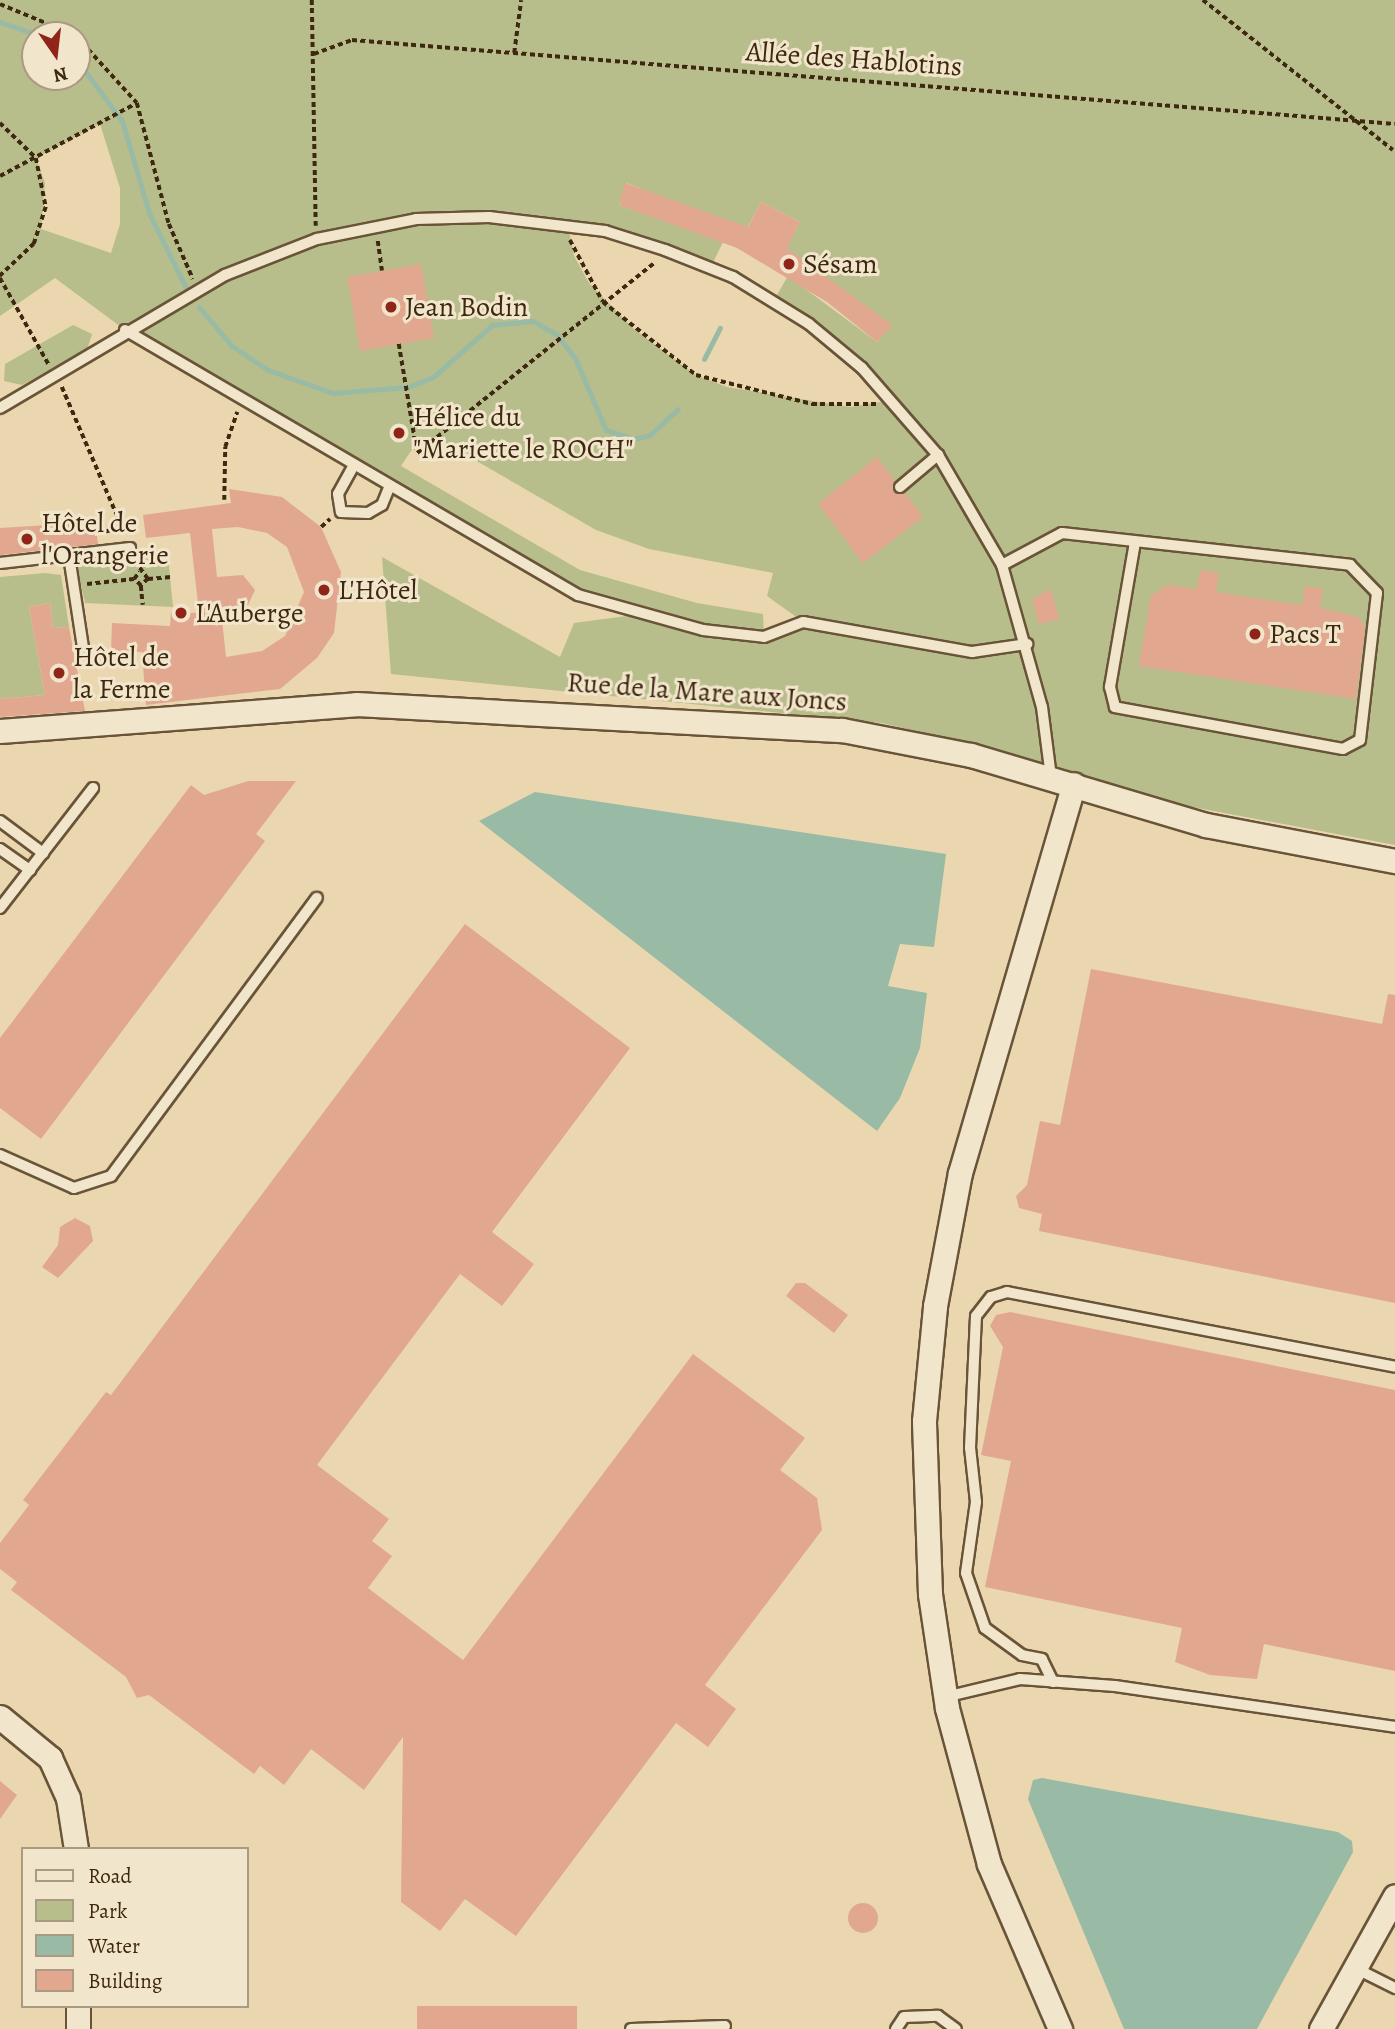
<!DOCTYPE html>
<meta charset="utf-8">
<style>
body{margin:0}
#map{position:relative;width:1395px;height:2029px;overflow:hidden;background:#ead7b0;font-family:Alegreya,serif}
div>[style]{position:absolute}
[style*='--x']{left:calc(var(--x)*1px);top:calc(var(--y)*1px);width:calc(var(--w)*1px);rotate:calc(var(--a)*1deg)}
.green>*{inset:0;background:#b7be8b}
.water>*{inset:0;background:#99baa5}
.stream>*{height:5px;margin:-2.5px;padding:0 2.5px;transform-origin:2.5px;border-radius:2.5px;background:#99baa5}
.building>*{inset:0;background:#e2a88f;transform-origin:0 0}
.round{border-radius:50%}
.path>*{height:3.5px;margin-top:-1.75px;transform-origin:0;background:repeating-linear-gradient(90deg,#3e2910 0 5px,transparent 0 8.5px)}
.roads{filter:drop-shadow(2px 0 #695438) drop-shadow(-2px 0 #695438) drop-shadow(0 2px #695438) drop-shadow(0 -2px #695438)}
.lane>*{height:10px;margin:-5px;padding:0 5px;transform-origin:5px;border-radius:5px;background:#f1e5cc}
.street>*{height:23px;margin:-11.5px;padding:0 11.5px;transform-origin:11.5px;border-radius:11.5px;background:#f1e5cc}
.dots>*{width:19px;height:19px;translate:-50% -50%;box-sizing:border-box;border:4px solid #f1e5cc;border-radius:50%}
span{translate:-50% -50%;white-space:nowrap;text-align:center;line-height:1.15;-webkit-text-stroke:6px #f1e5cc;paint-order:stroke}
.street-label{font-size:28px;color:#3e2910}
.poi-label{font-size:28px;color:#3e2910}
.left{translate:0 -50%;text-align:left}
.legend{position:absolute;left:21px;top:1847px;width:228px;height:161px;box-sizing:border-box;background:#f1e5cc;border:2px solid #a99a81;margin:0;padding:9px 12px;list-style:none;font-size:21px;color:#3e2910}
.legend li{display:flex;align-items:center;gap:14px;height:35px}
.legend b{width:35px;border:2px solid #a99a81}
.north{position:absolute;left:21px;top:21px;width:70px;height:70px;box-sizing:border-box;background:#f1e5cc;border:2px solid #a99a81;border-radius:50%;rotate:166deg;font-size:19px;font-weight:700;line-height:28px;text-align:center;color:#3e2910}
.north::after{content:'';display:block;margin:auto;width:24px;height:32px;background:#8f2418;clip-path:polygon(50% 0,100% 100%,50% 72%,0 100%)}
</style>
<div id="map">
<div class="green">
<i style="clip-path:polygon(evenodd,0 0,1395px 0,1395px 845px,1166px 802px,1050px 764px,882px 723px,391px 674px,382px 557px,560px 657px,574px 623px,634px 615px,578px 595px,125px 330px,55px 278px,0 316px,0 0,35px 35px,77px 35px,77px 77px,35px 77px,35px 35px,0 0,100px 124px,120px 188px,120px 224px,111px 253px,41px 229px,45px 183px,36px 158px,100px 124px,0 0,626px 183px,746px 230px,761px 202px,800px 222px,785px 251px,891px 325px,877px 342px,788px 276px,774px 300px,893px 400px,850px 407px,727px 387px,696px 375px,634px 329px,589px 283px,574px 256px,568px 225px,711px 267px,723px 242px,619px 205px,626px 183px,0 0,435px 437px,596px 530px,649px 549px,773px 573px,767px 596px,802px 621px,764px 636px,763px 614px,697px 603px,580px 570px,401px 466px,417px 442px,435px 437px)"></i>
<i style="clip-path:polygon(73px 325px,92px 334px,87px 350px,22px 385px,4px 381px,5px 364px)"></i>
<i style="clip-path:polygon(168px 556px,173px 607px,85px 603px,77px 566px)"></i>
<i style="clip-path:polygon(45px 573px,61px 575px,69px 627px,53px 628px,50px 603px,29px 607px,45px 695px,0 699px,0 577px)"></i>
</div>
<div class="water">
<i style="clip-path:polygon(535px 792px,946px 854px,934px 947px,900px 944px,888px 986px,927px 993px,920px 1048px,900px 1098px,877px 1131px,479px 821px)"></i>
<i style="clip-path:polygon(1042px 1778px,1338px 1832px,1352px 1841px,1353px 1852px,1257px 2029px,1124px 2029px,1028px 1799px,1033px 1780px)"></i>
</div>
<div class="stream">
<i style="--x:0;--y:22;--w:39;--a:19"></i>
<i style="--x:77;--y:60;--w:76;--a:53.6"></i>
<i style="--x:122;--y:121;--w:96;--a:73.6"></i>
<i style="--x:149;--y:213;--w:88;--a:63.7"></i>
<i style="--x:199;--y:307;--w:51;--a:49.8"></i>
<i style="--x:232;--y:346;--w:43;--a:33.7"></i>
<i style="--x:268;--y:370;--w:69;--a:19.5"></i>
<i style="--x:333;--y:393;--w:75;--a:-4.6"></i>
<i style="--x:408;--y:387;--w:27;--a:-22"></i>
<i style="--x:433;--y:377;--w:79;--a:-41.4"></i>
<i style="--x:492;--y:325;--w:41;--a:-5.6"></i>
<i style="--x:533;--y:321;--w:28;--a:30"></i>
<i style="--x:557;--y:335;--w:29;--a:52"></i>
<i style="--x:575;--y:358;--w:78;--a:66.7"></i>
<i style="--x:606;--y:430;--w:29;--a:18"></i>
<i style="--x:634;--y:439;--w:16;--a:-14"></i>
<i style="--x:650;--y:435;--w:38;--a:-43"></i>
<i style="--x:704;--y:359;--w:35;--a:-63"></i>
</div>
<div class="building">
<i style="clip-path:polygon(625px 183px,748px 227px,761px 202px,800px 222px,787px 248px,892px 325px,877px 342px,827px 302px,737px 248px,619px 205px)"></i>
<i style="left:421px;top:264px;width:75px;height:75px;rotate:80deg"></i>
<i style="clip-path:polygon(877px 457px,895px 481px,894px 491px,905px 493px,923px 517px,863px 563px,818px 504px)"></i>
<i style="clip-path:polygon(evenodd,229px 489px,282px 497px,321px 527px,341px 572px,334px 633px,317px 658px,280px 689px,146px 705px,142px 652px,111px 651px,112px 623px,170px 626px,171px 612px,199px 613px,190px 533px,146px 538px,143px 515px,231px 503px,229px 489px,238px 527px,267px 533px,287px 547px,304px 592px,285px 636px,262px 651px,226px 657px,221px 610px,248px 605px,255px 590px,243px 575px,217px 577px,212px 529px,238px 527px)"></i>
<i style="clip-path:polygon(95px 522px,98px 544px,0 555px,0 528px)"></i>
<i style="clip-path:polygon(1200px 570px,1219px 573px,1216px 592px,1302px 605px,1305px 586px,1323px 589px,1320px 608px,1359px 617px,1365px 628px,1356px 699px,1139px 666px,1151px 595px,1168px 585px,1197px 589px)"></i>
<i style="clip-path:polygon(1051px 589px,1059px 619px,1039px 624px,1032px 599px)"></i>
<i style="clip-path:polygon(50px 603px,53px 628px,69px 627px,85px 711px,0 717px,0 699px,45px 695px,29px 607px)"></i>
<i style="clip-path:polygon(248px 781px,296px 781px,256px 834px,265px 841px,41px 1139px,0 1108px,0 1038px,191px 785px,204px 795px)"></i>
<i style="clip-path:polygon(465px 924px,630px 1048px,492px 1232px,534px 1264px,502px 1306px,460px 1274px,317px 1465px,389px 1519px,372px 1541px,392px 1556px,368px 1588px,463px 1660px,693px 1354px,805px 1438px,780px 1470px,817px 1498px,822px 1530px,705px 1685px,736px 1709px,708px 1747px,676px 1723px,516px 1936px,465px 1899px,440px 1931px,401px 1902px,403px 1737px,364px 1790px,311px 1749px,284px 1785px,260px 1766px,254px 1774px,149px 1695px,137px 1698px,126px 1677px,11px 1590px,17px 1582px,0 1569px,0 1543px,29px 1505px,23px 1500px,106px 1392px,111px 1395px)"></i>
<i style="clip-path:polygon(1091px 969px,1382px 1024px,1388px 994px,1395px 995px,1395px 1303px,1039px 1231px,1042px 1214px,1019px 1208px,1016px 1196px,1027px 1185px,1040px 1121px,1060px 1125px)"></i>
<i style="clip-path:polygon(75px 1218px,90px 1226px,93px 1241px,58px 1278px,42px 1267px,58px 1245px,60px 1227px)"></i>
<i style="clip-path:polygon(796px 1283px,805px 1283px,848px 1315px,834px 1333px,786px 1296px)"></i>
<i style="clip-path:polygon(1010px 1312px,1395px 1390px,1395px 1671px,1264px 1644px,1257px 1679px,1210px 1675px,1175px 1662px,1182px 1628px,985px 1587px,1011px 1461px,981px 1455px,1003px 1347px,990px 1326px,996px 1315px)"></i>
<i style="clip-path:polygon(0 1781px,17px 1795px,0 1819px)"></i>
<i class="round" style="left:848px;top:1903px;width:30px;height:30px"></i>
<i style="left:417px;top:2006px;width:160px;height:23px"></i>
</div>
<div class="path">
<i style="--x:312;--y:0;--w:226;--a:89"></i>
<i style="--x:1203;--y:0;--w:242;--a:38.3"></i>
<i style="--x:0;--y:4;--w:81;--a:22.5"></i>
<i style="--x:77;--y:37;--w:89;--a:47.7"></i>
<i style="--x:137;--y:103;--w:125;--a:75.2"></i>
<i style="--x:169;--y:224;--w:60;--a:66.4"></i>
<i style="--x:514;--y:53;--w:53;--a:-82.5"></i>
<i style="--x:314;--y:54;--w:40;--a:-20.2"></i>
<i style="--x:352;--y:40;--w:1046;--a:4.6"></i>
<i style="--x:0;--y:123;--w:50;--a:44.2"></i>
<i style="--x:36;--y:158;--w:50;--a:78.5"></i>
<i style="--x:46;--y:207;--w:39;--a:108"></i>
<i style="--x:34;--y:244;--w:47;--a:136.7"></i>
<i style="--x:0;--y:176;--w:155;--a:-28.1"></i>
<i style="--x:570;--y:240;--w:70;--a:62"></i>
<i style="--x:603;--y:302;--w:118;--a:38.1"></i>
<i style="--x:696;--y:375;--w:120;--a:14"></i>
<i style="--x:812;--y:404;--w:65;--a:0"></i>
<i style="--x:378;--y:241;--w:30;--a:82"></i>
<i style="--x:0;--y:278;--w:100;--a:60.6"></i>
<i style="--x:399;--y:344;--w:109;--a:80.5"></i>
<i style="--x:62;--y:387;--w:160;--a:66.8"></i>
<i style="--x:417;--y:453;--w:305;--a:-38.7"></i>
<i style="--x:224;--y:500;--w:53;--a:-88.9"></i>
<i style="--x:225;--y:447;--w:37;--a:-71"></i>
<i style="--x:321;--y:527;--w:12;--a:-42"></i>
<i style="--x:97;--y:533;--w:26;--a:-11"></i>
<i style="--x:135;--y:561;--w:22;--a:54"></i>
<i style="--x:148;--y:579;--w:10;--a:135"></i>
<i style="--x:141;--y:586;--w:10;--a:-135"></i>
<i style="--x:134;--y:579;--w:9;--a:-54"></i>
<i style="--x:148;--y:579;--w:23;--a:-5"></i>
<i style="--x:87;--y:584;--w:47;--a:-6.1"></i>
<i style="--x:141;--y:586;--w:19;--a:84"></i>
</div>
<div class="roads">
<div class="lane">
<i style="--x:125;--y:330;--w:525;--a:30.33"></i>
<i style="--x:578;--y:595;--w:130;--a:15.6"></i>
<i style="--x:703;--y:630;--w:61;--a:6.5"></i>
<i style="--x:764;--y:637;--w:42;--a:-21"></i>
<i style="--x:803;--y:622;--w:172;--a:10.1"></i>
<i style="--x:972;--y:652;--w:56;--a:-8.3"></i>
<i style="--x:0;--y:408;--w:261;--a:-30.6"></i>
<i style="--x:225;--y:275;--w:99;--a:-21.4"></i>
<i style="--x:317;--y:239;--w:101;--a:-11.4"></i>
<i style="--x:416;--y:219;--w:73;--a:-1.6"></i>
<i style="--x:489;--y:217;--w:117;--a:6.9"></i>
<i style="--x:605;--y:231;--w:63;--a:17.6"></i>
<i style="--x:665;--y:250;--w:73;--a:21.7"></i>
<i style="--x:733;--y:277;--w:89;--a:31.7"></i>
<i style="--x:809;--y:324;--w:69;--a:39.7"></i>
<i style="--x:862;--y:368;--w:116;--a:48.9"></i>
<i style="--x:938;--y:455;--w:127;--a:59.8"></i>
<i style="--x:1002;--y:565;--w:148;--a:74.3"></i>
<i style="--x:1042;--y:707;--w:71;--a:82.7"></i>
<i style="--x:354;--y:465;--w:33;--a:119"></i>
<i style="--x:338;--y:494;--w:18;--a:81"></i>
<i style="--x:341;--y:512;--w:27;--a:2"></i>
<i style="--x:368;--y:513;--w:16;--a:-30"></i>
<i style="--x:382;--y:505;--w:18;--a:-68"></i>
<i style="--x:900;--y:487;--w:50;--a:-40.1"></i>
<i style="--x:69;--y:556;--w:93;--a:81.3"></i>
<i style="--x:0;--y:563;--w:131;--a:-6.6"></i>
<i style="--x:1002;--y:565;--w:68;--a:-28.1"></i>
<i style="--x:1062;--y:533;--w:290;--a:6.3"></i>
<i style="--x:1350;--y:565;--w:39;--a:46"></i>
<i style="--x:1377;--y:593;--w:148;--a:96.6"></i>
<i style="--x:1360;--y:740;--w:19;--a:152"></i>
<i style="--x:1343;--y:749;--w:232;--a:-169.6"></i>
<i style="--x:1115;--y:707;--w:21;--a:-104"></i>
<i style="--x:1110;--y:687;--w:147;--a:-80.2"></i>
<i style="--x:0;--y:821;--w:54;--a:36.7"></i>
<i style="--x:0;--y:849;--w:37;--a:35"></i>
<i style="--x:0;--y:908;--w:152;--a:-52.2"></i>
<i style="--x:0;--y:1155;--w:81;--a:24"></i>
<i style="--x:74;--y:1188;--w:39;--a:-18"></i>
<i style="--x:111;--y:1176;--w:346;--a:-53.5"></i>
<i style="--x:1053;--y:1682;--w:25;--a:-116"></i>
<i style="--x:1042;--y:1659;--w:20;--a:-169"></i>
<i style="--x:1022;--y:1655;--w:46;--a:-143.9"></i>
<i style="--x:985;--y:1628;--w:58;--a:-109.1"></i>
<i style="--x:966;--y:1573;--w:72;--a:-82"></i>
<i style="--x:976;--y:1502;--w:54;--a:-96.3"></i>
<i style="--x:970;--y:1448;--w:132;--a:-87.4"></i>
<i style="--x:976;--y:1316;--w:24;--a:-52"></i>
<i style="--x:991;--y:1297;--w:17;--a:-17"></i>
<i style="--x:1007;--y:1292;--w:395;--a:10.9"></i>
<i style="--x:945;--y:1697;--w:77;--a:-13.5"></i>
<i style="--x:1020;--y:1679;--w:95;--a:4.2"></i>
<i style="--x:1115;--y:1686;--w:283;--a:8.3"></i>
<i style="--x:1355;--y:1968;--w:45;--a:26.6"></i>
<i style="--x:631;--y:2029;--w:94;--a:-1.8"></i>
<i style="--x:896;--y:2029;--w:14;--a:-56"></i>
<i style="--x:904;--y:2017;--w:34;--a:-2"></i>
<i style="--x:938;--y:2016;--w:22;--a:36"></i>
</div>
<div class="street">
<i style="--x:0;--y:731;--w:357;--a:-4.3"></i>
<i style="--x:356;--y:704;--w:487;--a:3.1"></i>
<i style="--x:842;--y:730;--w:131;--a:11"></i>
<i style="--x:971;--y:755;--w:245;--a:16.6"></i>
<i style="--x:1206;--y:825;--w:192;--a:10.8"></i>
<i style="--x:0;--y:1717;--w:65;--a:39.4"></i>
<i style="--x:50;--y:1758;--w:44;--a:65.8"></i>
<i style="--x:68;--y:1798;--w:52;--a:81.1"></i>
<i style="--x:78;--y:2029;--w:23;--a:-90"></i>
<i style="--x:1060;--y:2029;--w:180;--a:-113.3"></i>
<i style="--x:989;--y:1864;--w:162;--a:-105.1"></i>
<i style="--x:947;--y:1708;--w:115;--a:-98.5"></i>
<i style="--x:930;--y:1594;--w:173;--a:-92"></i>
<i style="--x:924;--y:1421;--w:116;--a:-84.5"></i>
<i style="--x:935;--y:1306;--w:135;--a:-79.4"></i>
<i style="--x:960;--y:1173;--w:405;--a:-73.7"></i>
<i style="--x:1321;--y:2029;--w:152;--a:-60.9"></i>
</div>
</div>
<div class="dots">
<i style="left:789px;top:264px;background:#8f2418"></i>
<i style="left:391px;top:307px;background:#8f2418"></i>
<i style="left:399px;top:433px;background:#8f2418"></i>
<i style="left:27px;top:539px;background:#8f2418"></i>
<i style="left:324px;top:590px;background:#8f2418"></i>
<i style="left:181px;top:613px;background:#8f2418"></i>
<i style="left:1255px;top:634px;background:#8f2418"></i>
<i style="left:59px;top:673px;background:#8f2418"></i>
</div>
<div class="street-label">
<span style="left:854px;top:59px;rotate:4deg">Allée des Hablotins</span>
<span style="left:707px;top:692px;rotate:4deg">Rue de la Mare aux Joncs</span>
</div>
<div class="poi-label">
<span class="left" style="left:803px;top:264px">Sésam</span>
<span class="left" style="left:405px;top:307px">Jean Bodin</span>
<span class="left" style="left:413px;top:433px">Hélice du<br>"Mariette le ROCH"</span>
<span class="left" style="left:41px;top:539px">Hôtel de<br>l'Orangerie</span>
<span class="left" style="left:338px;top:590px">L'Hôtel</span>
<span class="left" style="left:195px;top:613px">L'Auberge</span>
<span class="left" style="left:1269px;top:634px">Pacs T</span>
<span class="left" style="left:73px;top:673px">Hôtel de<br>la Ferme</span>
</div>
<ul class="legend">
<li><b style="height:9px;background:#f1e5cc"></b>Road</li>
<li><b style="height:19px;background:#b7be8b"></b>Park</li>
<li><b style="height:19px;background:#99baa5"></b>Water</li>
<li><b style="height:19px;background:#e2a88f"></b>Building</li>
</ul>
<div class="north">N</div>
</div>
